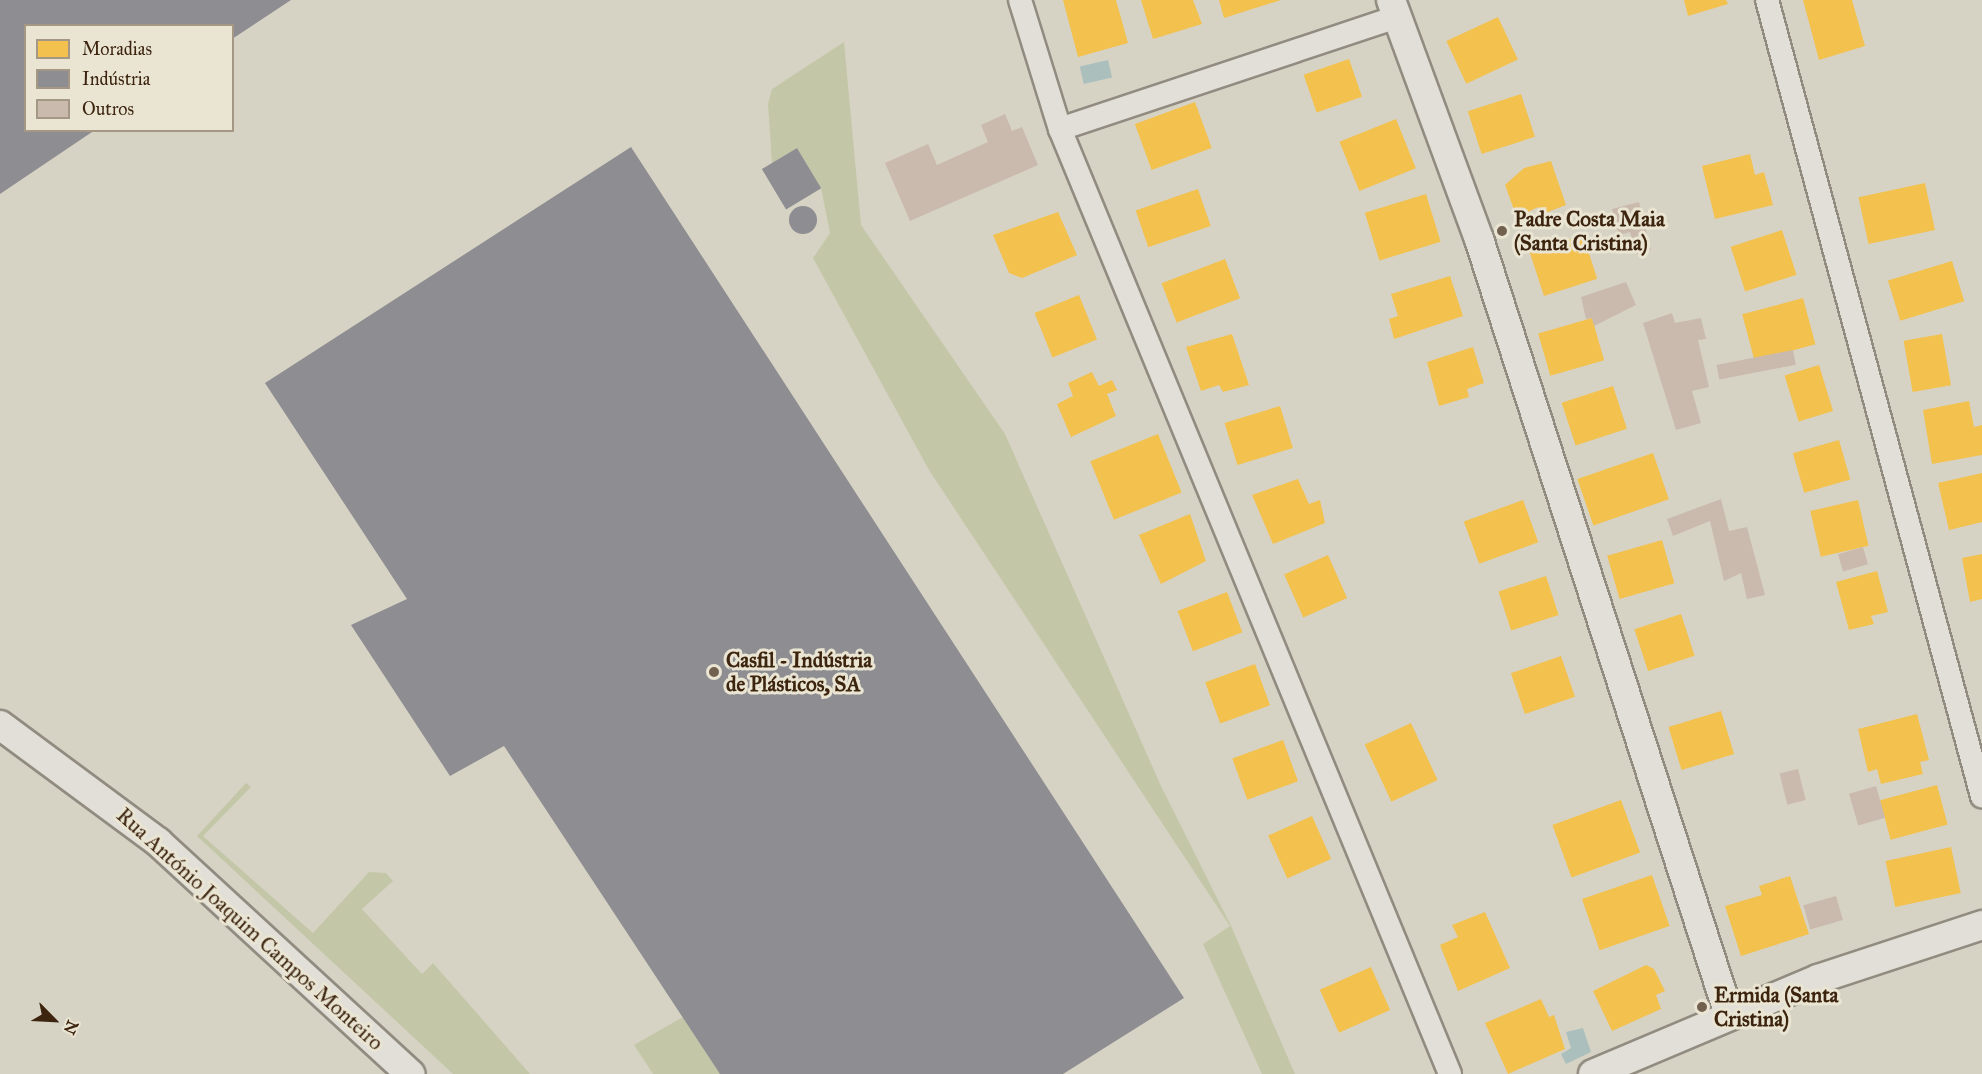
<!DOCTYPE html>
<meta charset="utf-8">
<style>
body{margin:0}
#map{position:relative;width:1982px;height:1074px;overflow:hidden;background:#d7d3c4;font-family:"IM FELL Great Primer",serif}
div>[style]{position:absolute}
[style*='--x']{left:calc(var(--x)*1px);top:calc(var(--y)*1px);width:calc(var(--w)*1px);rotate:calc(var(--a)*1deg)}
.green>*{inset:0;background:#c3c7a7}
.water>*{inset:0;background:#abbfbd;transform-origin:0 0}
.homes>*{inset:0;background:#f2c14e;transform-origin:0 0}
.industry>*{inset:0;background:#8d8d92;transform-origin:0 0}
.round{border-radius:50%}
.building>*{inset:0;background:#cabaad;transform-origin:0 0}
.roads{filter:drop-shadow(2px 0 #918b80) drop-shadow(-2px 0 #918b80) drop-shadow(0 2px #918b80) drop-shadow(0 -2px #918b80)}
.minor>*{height:22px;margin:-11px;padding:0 11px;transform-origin:11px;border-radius:11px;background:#e1dfd7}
.tertiary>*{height:28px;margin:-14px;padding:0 14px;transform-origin:14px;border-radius:14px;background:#e1dfd7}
.dots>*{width:16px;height:16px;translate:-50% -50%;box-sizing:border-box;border:3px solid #eae5d3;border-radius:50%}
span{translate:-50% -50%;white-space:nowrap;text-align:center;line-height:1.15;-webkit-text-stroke:6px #eae5d3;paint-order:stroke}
.poi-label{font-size:21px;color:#3c240f;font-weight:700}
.left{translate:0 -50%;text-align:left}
.street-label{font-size:21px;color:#3c240f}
.legend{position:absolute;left:24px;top:24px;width:210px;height:108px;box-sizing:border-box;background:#eae5d3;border:2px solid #a49885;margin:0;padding:8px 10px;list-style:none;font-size:18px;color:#3c240f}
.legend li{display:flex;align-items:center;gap:12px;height:30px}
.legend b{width:30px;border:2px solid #a49885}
.north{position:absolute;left:24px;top:990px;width:60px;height:60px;-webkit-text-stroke:4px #eae5d3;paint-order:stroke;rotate:114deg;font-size:16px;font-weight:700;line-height:24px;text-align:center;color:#3c240f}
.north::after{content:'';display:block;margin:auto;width:21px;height:27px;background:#3c240f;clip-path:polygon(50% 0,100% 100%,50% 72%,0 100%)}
</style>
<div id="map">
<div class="green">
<i style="clip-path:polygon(844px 42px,861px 225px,1005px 434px,1161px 786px,1231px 926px,1295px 1074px,1262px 1074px,1203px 944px,1230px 926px,929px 470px,813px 258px,830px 233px,821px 188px,797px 148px,772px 163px,768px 104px,772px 89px)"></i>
<i style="clip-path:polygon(246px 783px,251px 787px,203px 836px,313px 933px,369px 872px,386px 873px,393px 881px,362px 909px,422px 974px,433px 963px,530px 1074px,453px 1074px,197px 836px)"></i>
<i style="clip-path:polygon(683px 1017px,720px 1074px,653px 1074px,634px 1045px)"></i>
</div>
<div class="water">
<i style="left:1108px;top:60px;width:18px;height:29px;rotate:77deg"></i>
<i style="clip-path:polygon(1583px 1028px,1591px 1052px,1566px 1064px,1561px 1054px,1571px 1048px,1566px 1032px)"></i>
</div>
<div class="homes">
<i style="clip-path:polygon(1063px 0,1116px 0,1128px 43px,1078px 57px)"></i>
<i style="clip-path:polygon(1141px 0,1193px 0,1202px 24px,1153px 39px)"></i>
<i style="clip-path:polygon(1219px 0,1281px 0,1224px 18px)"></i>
<i style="clip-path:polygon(1684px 0,1726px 0,1728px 4px,1688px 16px)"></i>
<i style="clip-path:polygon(1803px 0,1852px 0,1865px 46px,1819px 60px)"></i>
<i style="left:1498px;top:17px;width:47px;height:57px;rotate:65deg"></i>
<i style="left:1349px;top:59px;width:40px;height:48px;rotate:71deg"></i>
<i style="left:1521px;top:94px;width:45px;height:56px;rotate:72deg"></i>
<i style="left:1195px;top:102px;width:49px;height:64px;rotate:70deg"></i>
<i style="left:1396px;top:119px;width:53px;height:61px;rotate:68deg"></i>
<i style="clip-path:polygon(1750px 154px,1755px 175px,1764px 172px,1773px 205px,1715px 219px,1702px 166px)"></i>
<i style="clip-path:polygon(1551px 161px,1566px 205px,1540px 215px,1538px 207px,1517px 218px,1505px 185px,1524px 168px)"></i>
<i style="left:1925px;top:183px;width:48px;height:68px;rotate:78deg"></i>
<i style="left:1198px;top:189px;width:39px;height:66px;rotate:71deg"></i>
<i style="left:1426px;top:194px;width:50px;height:64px;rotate:73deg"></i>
<i style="clip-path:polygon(1058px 212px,1077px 255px,1022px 278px,1009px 273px,993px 235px)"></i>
<i style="left:1782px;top:230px;width:47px;height:54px;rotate:72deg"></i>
<i style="left:1583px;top:235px;width:46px;height:56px;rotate:72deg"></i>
<i style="left:1225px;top:259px;width:42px;height:68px;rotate:69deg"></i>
<i style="left:1952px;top:261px;width:42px;height:67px;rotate:73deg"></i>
<i style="clip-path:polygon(1450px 276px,1463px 316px,1394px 339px,1389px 319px,1398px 316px,1391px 294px)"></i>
<i style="left:1079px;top:295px;width:48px;height:48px;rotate:68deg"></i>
<i style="left:1803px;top:298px;width:48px;height:63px;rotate:75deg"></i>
<i style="left:1592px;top:318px;width:44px;height:56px;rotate:74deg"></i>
<i style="clip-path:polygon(1232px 334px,1249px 385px,1223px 392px,1219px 385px,1201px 391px,1186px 347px)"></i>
<i style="left:1942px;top:334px;width:52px;height:39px;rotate:80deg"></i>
<i style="clip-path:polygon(1473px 347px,1484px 383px,1467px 389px,1469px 397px,1439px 406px,1427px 362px)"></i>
<i style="left:1819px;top:365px;width:48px;height:36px;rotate:73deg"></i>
<i style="clip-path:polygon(1092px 372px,1099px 386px,1112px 380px,1117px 390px,1107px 394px,1116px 416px,1071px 437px,1057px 404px,1073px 396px,1068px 383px)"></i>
<i style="left:1613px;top:386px;width:45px;height:54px;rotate:72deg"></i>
<i style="clip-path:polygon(1969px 401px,1974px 427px,1982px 425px,1982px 455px,1932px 464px,1923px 410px)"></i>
<i style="left:1280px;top:406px;width:44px;height:58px;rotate:73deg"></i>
<i style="left:1158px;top:434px;width:63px;height:73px;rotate:68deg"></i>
<i style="left:1839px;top:440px;width:41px;height:48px;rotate:74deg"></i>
<i style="left:1653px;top:453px;width:49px;height:80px;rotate:71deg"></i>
<i style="clip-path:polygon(1982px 473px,1982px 522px,1949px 530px,1938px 483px)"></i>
<i style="clip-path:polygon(1298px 479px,1309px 504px,1320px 500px,1325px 523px,1273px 544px,1252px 495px)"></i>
<i style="left:1523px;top:500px;width:45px;height:63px;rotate:70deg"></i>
<i style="left:1858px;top:500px;width:47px;height:49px;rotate:77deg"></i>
<i style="clip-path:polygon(1190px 514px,1206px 561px,1161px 584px,1139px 535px)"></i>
<i style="left:1662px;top:540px;width:45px;height:57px;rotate:74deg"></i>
<i style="clip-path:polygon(1982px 554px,1982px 599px,1970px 602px,1962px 558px)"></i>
<i style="left:1328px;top:555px;width:47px;height:48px;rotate:66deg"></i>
<i style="clip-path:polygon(1877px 571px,1888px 612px,1871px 616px,1874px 624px,1849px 630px,1836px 582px)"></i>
<i style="left:1546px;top:576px;width:41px;height:50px;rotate:72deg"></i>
<i style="left:1227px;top:592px;width:43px;height:53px;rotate:69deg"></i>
<i style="left:1681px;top:614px;width:44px;height:49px;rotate:72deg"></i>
<i style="left:1561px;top:656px;width:43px;height:53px;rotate:71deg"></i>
<i style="left:1255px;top:664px;width:44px;height:53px;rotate:70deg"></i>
<i style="left:1721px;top:711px;width:45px;height:55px;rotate:73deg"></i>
<i style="clip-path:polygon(1917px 714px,1929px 760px,1920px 762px,1923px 774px,1881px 784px,1877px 769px,1868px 772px,1858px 729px)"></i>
<i style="left:1411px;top:723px;width:63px;height:51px;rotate:65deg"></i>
<i style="left:1283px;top:740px;width:44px;height:54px;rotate:70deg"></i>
<i style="left:1937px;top:785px;width:41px;height:59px;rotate:75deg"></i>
<i style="left:1621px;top:800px;width:56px;height:73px;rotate:70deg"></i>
<i style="left:1312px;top:816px;width:47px;height:48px;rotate:66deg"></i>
<i style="left:1951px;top:847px;width:47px;height:67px;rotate:78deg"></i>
<i style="left:1652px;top:875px;width:54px;height:74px;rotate:71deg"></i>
<i style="clip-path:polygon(1790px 876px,1809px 934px,1741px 956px,1725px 906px,1762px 895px,1759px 886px)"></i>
<i style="clip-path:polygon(1485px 912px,1510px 968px,1458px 991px,1440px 945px,1458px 937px,1452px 925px)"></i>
<i style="clip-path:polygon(1646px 965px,1654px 969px,1665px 991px,1656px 995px,1661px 1009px,1612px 1031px,1593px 991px)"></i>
<i style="left:1371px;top:967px;width:47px;height:56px;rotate:66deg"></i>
<i style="clip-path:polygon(1541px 999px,1549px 1017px,1554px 1015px,1565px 1049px,1508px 1074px,1485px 1023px)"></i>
</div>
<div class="industry">
<i style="clip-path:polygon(0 0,291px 0,232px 39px,232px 26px,26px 26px,26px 130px,95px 130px,0 194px)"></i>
<i style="clip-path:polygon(631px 147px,1184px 998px,1063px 1074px,720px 1074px,504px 746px,450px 776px,351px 625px,407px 599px,265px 383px)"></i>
<i style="left:797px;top:148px;width:47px;height:41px;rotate:59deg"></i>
<i class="round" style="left:789px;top:206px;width:28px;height:28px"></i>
</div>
<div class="building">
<i style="clip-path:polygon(1005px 114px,1012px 131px,1022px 127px,1038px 165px,910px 221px,885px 163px,928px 144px,937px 165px,988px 142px,981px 125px)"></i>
<i style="clip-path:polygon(1639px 202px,1651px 250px,1636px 254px,1630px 232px,1619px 235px,1612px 209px)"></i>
<i style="clip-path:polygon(1626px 282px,1636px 305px,1594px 326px,1592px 318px,1586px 319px,1581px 297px)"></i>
<i style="clip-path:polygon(1672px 313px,1675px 323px,1701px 318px,1706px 339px,1698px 340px,1709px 387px,1692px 391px,1701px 423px,1676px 430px,1643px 323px)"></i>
<i style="left:1793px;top:350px;width:15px;height:78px;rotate:79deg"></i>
<i style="clip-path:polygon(1721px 499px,1729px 531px,1747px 527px,1765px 595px,1747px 599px,1741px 573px,1724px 581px,1710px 521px,1673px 536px,1667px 519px)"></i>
<i style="left:1863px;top:547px;width:18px;height:26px;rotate:74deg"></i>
<i style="left:1798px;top:769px;width:32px;height:19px;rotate:76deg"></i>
<i style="left:1876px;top:786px;width:33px;height:28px;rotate:74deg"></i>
<i style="left:1836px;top:896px;width:25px;height:34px;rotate:74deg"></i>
</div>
<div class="roads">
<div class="minor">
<i style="--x:1020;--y:0;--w:135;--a:72.8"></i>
<i style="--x:1060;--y:129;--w:1022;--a:67.57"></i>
<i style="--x:1767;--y:0;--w:825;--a:74.89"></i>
<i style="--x:1060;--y:129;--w:354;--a:-18.4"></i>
</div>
<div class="tertiary">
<i style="--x:1391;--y:0;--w:255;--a:69.8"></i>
<i style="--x:1479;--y:239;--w:815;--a:72.14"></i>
<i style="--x:0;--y:725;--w:197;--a:36.5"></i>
<i style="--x:158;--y:842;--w:343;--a:42.6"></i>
<i style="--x:1593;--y:1074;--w:244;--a:-22.9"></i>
<i style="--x:1818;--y:979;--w:173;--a:-18.2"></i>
</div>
</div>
<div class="dots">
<i style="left:1502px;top:231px;background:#72614e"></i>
<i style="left:714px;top:672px;background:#72614e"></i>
<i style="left:1702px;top:1007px;background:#72614e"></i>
</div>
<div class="poi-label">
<span class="left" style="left:1514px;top:231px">Padre Costa Maia<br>(Santa Cristina)</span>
<span class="left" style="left:726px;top:672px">Casfil - Indústria<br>de Plásticos, SA</span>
<span class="left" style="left:1714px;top:1007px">Ermida (Santa<br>Cristina)</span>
</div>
<div class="street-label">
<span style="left:250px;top:929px;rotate:42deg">Rua António Joaquim Campos Monteiro</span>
</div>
<ul class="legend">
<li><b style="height:16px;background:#f2c14e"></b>Moradias</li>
<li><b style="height:16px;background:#8d8d92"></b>Indústria</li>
<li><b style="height:16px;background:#cabaad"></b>Outros</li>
</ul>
<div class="north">N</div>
</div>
